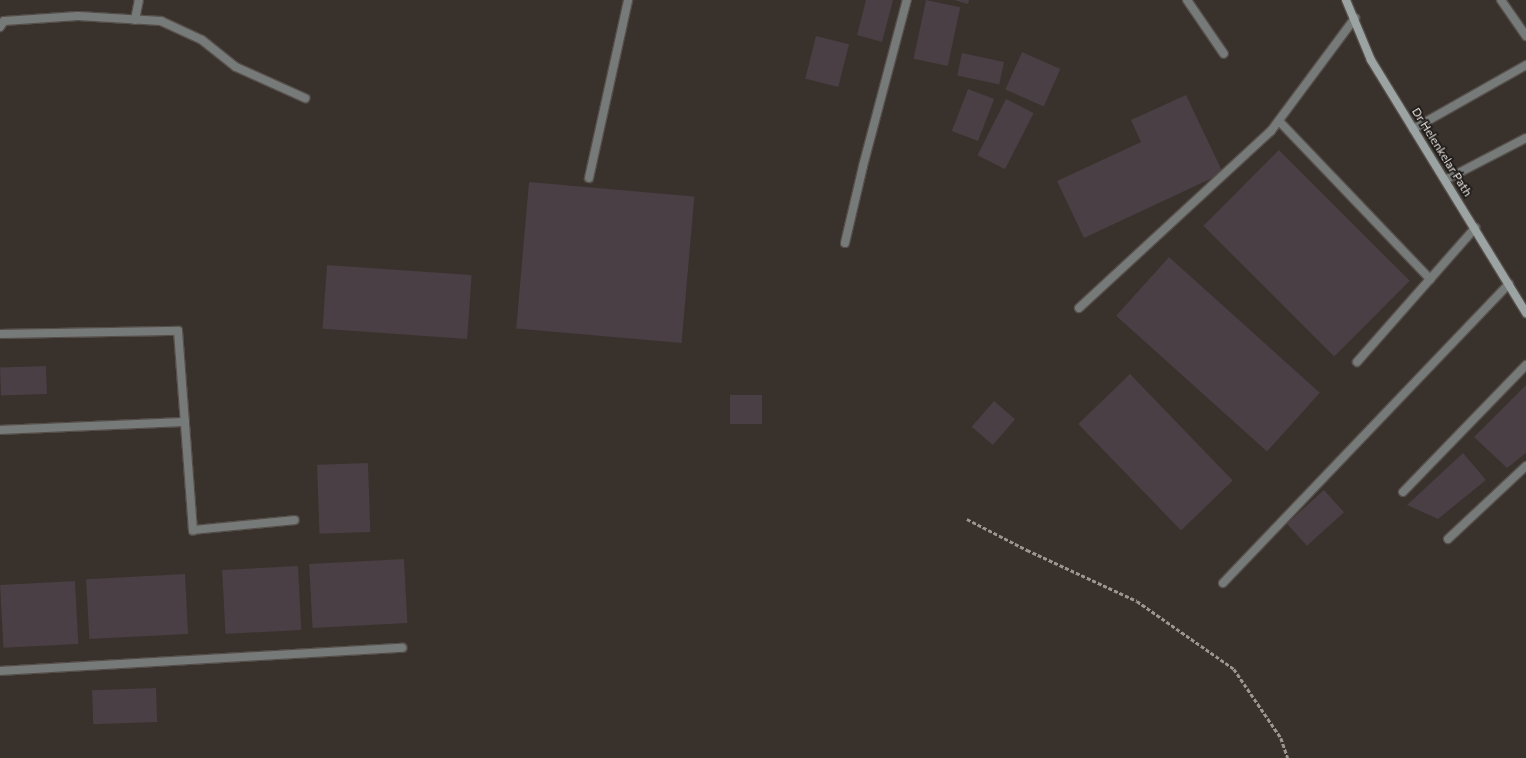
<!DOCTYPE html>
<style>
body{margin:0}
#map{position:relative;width:1526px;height:758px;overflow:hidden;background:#39312c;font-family:Commissioner,sans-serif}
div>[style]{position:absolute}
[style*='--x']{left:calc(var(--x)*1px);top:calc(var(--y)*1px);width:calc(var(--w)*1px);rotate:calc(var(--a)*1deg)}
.building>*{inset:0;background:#493f44;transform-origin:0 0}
.path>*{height:2.5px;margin-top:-1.25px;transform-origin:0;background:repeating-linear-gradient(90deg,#9c9591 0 4px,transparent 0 6px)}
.roads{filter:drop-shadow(1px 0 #564e4a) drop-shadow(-1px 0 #564e4a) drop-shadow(0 1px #564e4a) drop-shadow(0 -1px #564e4a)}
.lane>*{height:8px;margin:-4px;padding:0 4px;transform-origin:4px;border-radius:4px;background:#767b7a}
.street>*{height:8px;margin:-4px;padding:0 4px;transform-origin:4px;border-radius:4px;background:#767b7a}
.secondary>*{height:8px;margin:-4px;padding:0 4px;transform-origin:4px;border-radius:4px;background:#9ba4a2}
span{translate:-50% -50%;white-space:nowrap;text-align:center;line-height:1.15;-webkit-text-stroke:3.5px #1d1a17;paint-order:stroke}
.street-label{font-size:12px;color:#eee8e5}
</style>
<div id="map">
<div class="building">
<i style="clip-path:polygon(866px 0,893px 0,882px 42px,857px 35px)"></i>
<i style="left:926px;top:0;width:35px;height:60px;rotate:12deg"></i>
<i style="clip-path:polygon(954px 0,969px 0,968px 4px)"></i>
<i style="left:816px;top:36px;width:34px;height:44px;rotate:14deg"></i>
<i style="left:1022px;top:52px;width:42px;height:41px;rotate:24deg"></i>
<i style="left:962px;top:53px;width:43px;height:23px;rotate:12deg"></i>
<i style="left:968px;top:89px;width:28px;height:45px;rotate:21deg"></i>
<i style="clip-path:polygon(1186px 95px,1223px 173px,1084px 238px,1057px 181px,1141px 142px,1131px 120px)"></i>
<i style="left:1006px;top:99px;width:31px;height:63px;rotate:27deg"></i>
<i style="left:1279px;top:150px;width:185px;height:107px;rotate:45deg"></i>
<i style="left:529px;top:182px;width:166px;height:147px;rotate:5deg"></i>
<i style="left:1169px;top:257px;width:203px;height:79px;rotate:42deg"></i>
<i style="left:327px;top:265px;width:145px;height:64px;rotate:4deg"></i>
<i style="left:46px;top:366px;width:28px;height:46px;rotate:88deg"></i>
<i style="left:1130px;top:374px;width:148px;height:72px;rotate:46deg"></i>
<i style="clip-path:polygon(1526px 385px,1526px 453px,1507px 468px,1474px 437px)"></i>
<i style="left:730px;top:395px;width:32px;height:29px"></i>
<i style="left:994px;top:401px;width:28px;height:34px;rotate:41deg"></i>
<i style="clip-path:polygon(1463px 453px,1486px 480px,1438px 519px,1407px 505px)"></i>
<i style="left:368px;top:463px;width:69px;height:51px;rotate:88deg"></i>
<i style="left:1324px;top:490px;width:30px;height:50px;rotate:48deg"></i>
<i style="left:404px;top:559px;width:64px;height:95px;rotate:87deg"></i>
<i style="left:298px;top:566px;width:64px;height:76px;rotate:87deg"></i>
<i style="left:185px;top:574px;width:60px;height:99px;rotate:87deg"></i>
<i style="left:75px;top:581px;width:63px;height:75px;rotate:87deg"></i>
<i style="left:156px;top:688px;width:34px;height:64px;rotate:88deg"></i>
</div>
<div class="path">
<i style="--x:967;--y:519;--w:68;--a:27.3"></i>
<i style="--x:1027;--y:550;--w:121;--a:24.9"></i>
<i style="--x:1137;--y:601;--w:118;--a:35"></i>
<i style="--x:1234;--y:669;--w:83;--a:55.7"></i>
<i style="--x:1281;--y:738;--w:21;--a:71"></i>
</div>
<div class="roads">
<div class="lane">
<i style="--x:1279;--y:121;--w:219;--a:46.3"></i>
<i style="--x:1079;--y:308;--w:261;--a:-42.7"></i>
<i style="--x:1271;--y:131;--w:141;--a:-53.4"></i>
<i style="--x:1357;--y:362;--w:179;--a:-48.6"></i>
</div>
<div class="street">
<i style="--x:1187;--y:0;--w:65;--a:55.6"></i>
<i style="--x:1501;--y:0;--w:44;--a:55.2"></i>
<i style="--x:135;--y:20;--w:20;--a:-79"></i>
<i style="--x:0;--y:27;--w:7;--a:-56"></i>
<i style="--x:4;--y:21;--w:74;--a:-3.9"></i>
<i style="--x:78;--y:16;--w:83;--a:3.4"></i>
<i style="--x:161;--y:21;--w:45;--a:24.9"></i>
<i style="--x:202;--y:40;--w:43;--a:38.5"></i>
<i style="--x:236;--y:67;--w:76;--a:24.2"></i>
<i style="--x:1413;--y:129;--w:130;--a:-29.5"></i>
<i style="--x:589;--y:178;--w:182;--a:-77.6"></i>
<i style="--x:1445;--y:180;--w:91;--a:-27.4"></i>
<i style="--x:845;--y:243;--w:79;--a:-76.8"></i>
<i style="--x:863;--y:166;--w:172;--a:-75.2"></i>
<i style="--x:0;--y:334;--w:178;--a:-1"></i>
<i style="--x:178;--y:331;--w:200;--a:85.7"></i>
<i style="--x:193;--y:530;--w:102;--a:-5.6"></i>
<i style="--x:0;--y:430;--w:185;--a:-2.5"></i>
<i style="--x:1403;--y:492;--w:177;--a:-45.9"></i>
<i style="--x:1448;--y:539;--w:107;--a:-43.1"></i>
<i style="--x:1223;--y:583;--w:414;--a:-46.3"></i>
<i style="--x:0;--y:671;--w:403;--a:-3.3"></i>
</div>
<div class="secondary">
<i style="--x:1346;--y:0;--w:65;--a:67.4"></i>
<i style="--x:1371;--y:60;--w:297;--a:58.5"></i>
</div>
</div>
<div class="street-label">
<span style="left:1442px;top:152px;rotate:58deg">Dr Helenkelar Path</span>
</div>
</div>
